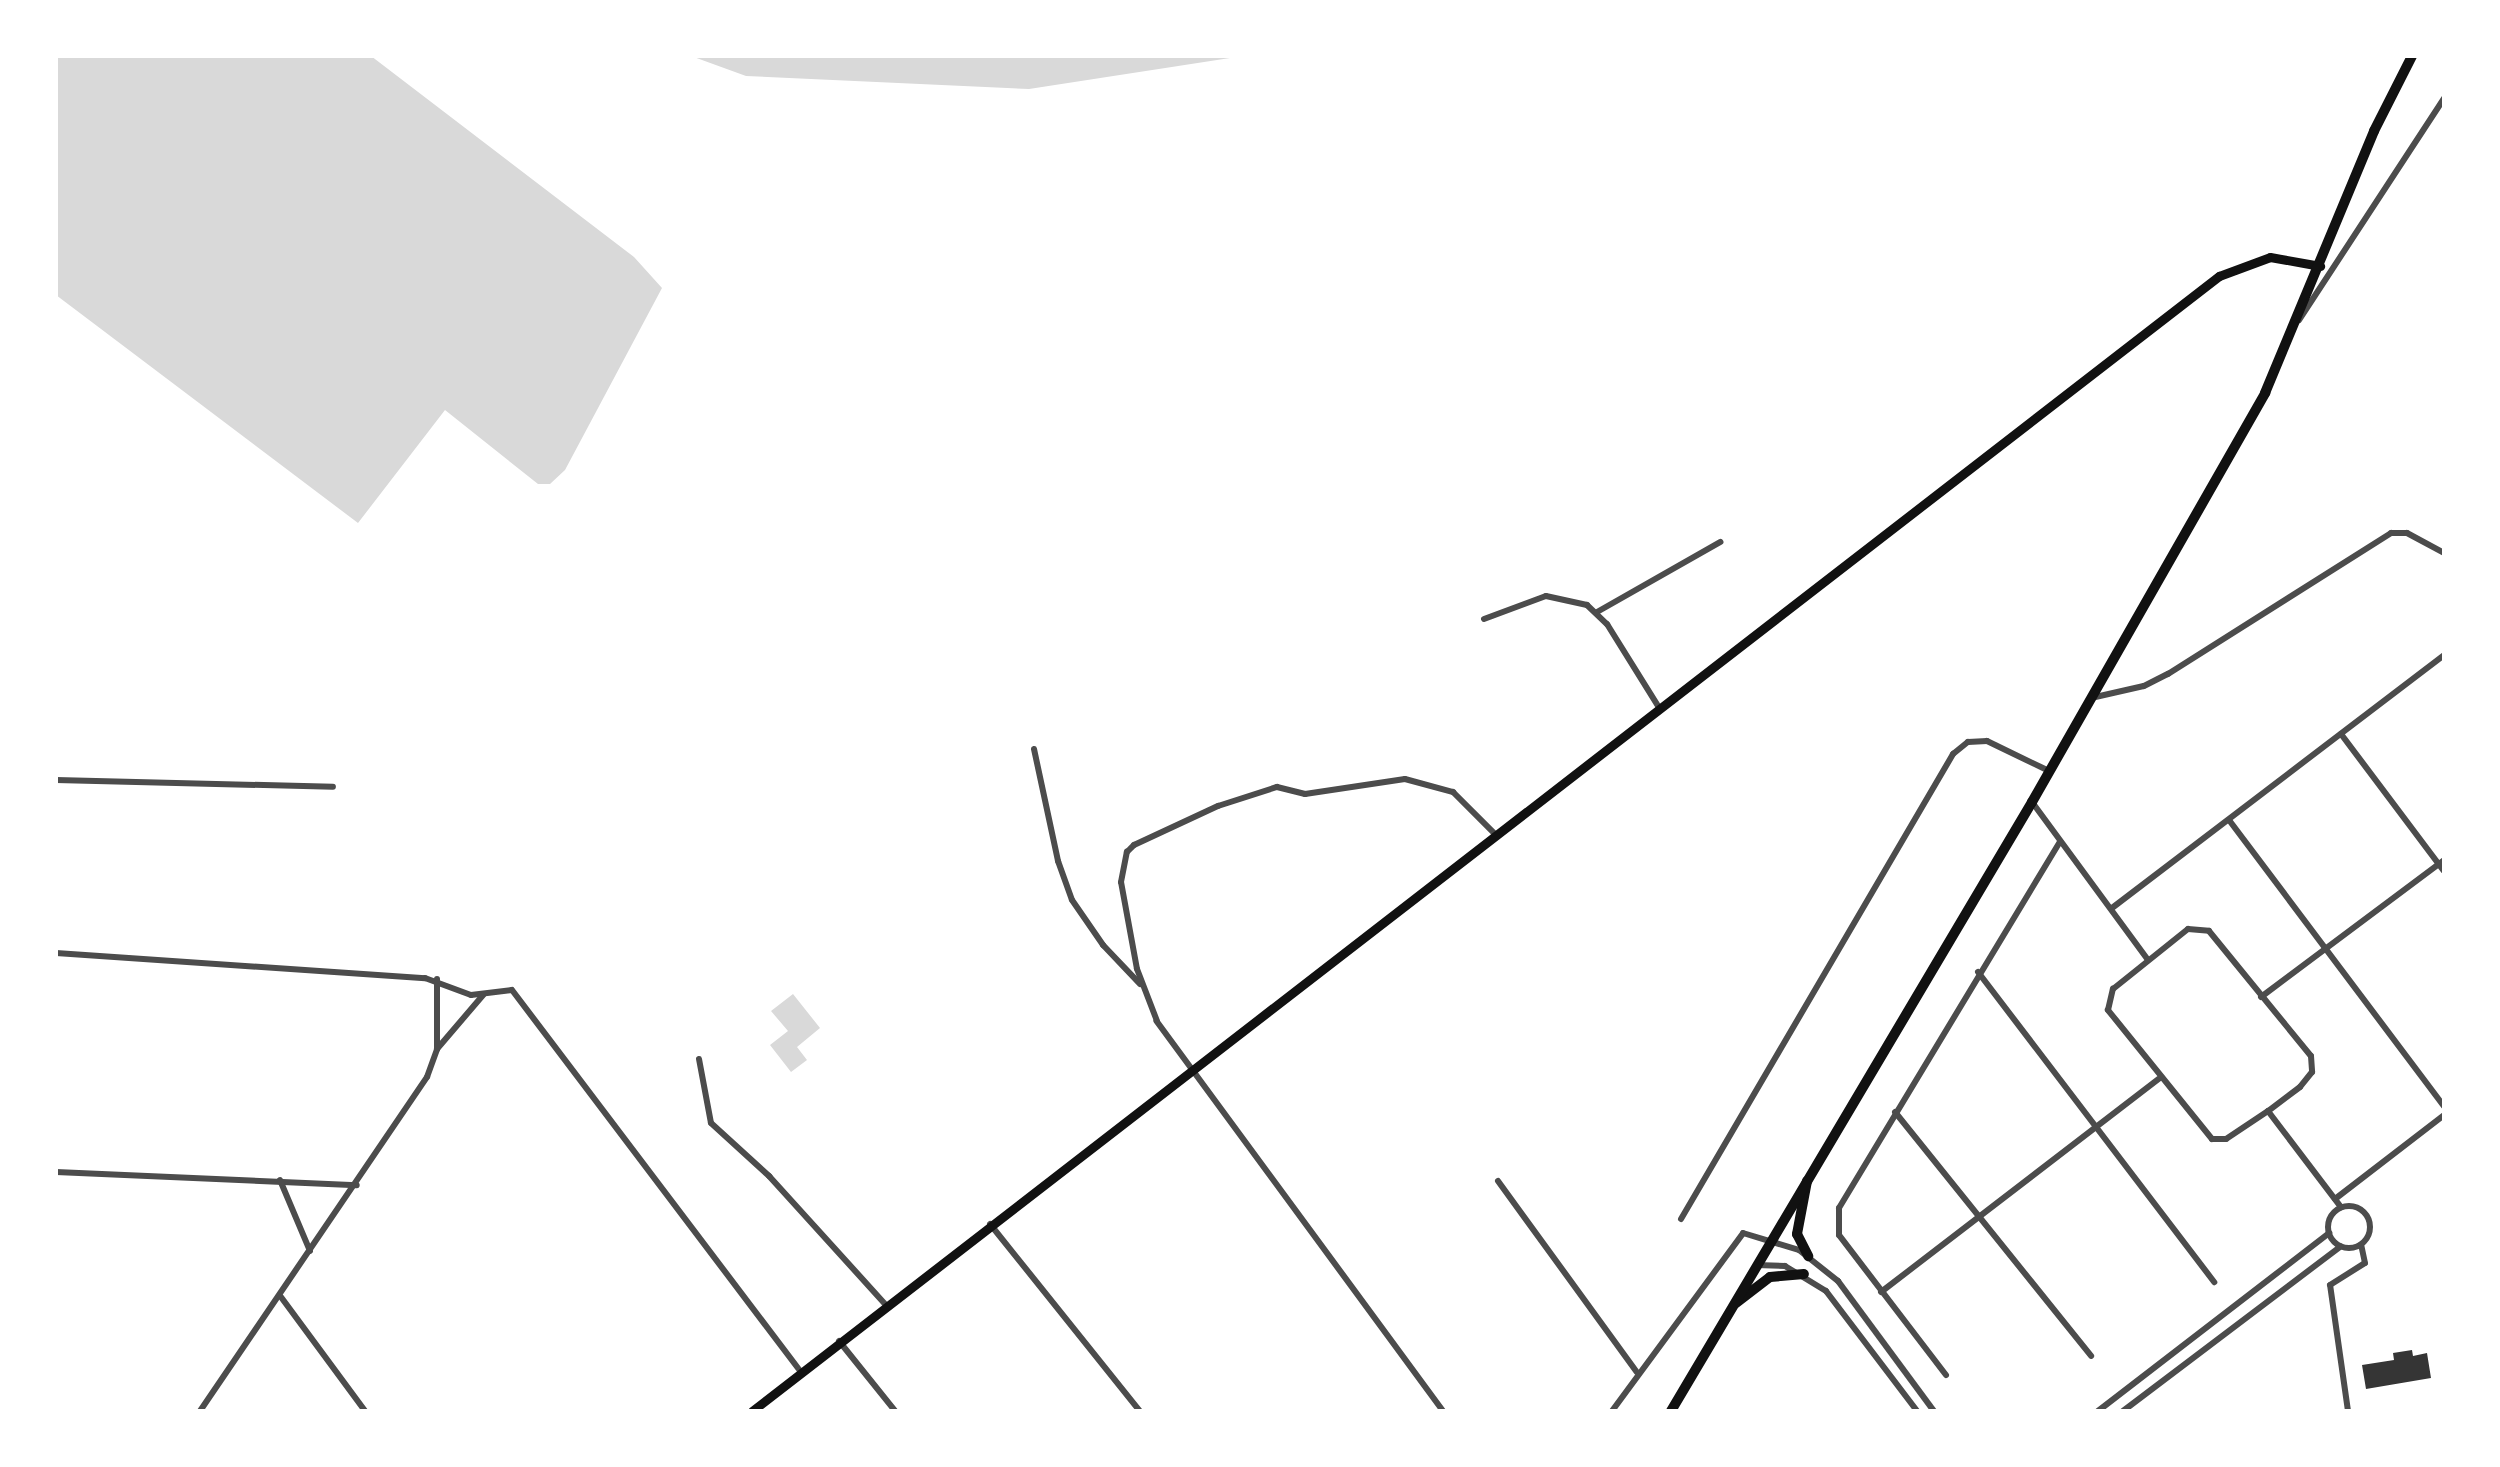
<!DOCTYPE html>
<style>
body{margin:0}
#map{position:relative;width:2500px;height:1467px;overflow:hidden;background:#fff;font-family:Roboto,sans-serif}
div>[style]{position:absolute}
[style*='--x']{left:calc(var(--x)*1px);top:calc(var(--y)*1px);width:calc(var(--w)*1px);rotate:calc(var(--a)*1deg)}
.water>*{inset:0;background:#d9d9d9}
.building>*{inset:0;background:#353535}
.minor>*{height:6px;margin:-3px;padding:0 3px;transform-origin:3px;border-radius:3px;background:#4c4c4c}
.minor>.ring{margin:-3px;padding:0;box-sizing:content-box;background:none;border:6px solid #4c4c4c;border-radius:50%}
.secondary>*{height:9px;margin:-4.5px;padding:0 4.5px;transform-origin:4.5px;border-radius:4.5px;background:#111}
.primary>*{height:10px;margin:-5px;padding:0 5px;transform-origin:5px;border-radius:5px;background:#111}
span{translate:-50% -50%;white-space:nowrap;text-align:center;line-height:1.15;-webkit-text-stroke:7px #fff;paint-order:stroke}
.frame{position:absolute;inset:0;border:58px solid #fff;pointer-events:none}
</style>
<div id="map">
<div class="water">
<i style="clip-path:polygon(56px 56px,371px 56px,634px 257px,662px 288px,565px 470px,550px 484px,538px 484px,445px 410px,358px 523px,56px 295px)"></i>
<i style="clip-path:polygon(691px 56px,1243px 56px,1029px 89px,746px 76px)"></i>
<i style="clip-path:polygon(793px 994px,820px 1028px,797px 1047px,807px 1060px,791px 1072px,770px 1045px,788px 1031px,771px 1011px)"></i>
</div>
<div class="building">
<i style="clip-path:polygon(2412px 1350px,2413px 1356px,2427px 1353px,2431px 1378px,2366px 1389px,2362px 1365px,2394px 1360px,2393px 1353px)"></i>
</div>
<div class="minor">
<i style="--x:2299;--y:320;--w:265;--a:-56.8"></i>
<i style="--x:1597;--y:612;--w:142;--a:-29.6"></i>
<i style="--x:1484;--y:619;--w:66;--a:-20.4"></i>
<i style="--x:1546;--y:596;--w:42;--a:12.4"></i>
<i style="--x:1587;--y:605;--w:28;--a:44"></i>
<i style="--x:1607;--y:624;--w:100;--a:58.1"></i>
<i style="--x:2091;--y:698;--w:54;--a:-12.8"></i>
<i style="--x:2144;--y:686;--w:27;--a:-27"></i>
<i style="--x:2168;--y:674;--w:264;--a:-32.3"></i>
<i style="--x:2391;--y:533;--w:16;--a:0"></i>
<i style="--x:2407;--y:533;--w:42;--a:28.4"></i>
<i style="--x:2341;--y:734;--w:171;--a:53.1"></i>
<i style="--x:1034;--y:749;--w:115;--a:77.9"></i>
<i style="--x:1058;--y:861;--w:41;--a:70.3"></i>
<i style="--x:1072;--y:900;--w:55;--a:55.4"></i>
<i style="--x:1103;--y:945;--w:54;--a:46.5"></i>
<i style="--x:56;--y:780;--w:277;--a:1.4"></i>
<i style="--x:2032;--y:802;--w:196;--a:53.7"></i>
<i style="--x:2229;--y:820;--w:358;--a:53.1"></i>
<i style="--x:2112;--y:908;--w:417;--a:-37.3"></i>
<i style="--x:56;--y:953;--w:370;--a:3.9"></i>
<i style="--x:425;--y:978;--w:49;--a:20.3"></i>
<i style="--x:471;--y:995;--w:41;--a:-7"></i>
<i style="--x:512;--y:990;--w:479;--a:52.9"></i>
<i style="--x:1978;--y:972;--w:390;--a:52.7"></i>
<i style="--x:2261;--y:997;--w:229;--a:-36.8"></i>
<i style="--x:437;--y:1049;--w:72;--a:-49.5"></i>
<i style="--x:699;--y:1059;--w:65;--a:79.4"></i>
<i style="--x:711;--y:1123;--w:79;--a:42.4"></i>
<i style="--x:769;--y:1176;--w:174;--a:47.8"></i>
<i style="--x:2268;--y:1111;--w:50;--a:146.3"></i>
<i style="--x:2226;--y:1139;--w:14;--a:180"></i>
<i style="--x:2212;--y:1139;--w:166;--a:-128.9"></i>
<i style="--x:2108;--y:1010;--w:22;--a:-77"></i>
<i style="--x:2113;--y:989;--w:96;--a:-38.7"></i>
<i style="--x:2188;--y:929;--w:21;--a:5"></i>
<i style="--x:2209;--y:931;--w:161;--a:50.8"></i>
<i style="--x:2311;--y:1056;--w:16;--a:86"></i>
<i style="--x:2312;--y:1072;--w:19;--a:129"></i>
<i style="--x:2300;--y:1087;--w:40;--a:143"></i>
<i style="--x:2268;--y:1111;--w:121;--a:52.8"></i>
<i style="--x:1895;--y:1112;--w:313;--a:51.2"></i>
<i style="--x:56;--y:1172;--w:301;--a:2.5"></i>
<i style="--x:280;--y:1180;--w:77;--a:67.1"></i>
<i style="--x:1498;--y:1181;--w:236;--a:54"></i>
<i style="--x:2335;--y:1199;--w:138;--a:-37.6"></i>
<i class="ring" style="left:2328px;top:1206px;width:36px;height:36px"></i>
<i style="--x:1681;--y:1219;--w:539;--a:-59.67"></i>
<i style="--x:1953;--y:754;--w:19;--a:-39"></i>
<i style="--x:1968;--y:742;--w:19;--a:-3"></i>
<i style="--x:1987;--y:741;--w:69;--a:25.8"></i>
<i style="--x:990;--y:1224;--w:240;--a:51.3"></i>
<i style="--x:1756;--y:1265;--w:29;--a:2"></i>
<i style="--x:1785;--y:1266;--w:48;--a:31.4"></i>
<i style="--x:1826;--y:1291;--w:151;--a:52.8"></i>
<i style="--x:1881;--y:1292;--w:350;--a:-37.5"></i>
<i style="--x:281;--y:1297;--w:142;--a:53.6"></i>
<i style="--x:839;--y:1341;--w:90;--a:51.3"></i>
<i style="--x:1946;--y:1375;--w:176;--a:-127.4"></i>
<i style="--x:1839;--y:1235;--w:27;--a:-90"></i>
<i style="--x:1839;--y:1208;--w:428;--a:-58.9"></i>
<i style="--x:200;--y:1411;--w:404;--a:-55.8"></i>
<i style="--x:427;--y:1077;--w:30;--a:-70"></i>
<i style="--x:437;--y:1049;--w:70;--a:-90"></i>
<i style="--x:1443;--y:1411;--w:484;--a:-126.3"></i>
<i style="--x:1157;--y:1021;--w:56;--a:-111"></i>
<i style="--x:1137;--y:969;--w:88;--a:-100.4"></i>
<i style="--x:1121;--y:882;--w:31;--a:-79"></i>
<i style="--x:1127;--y:852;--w:10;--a:-45"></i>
<i style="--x:1134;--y:845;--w:93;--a:-24.9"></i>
<i style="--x:1218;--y:806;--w:62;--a:-17.9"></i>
<i style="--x:1277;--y:787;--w:29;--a:14"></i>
<i style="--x:1305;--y:794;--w:101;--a:-8.5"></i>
<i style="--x:1405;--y:779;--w:50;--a:15.2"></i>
<i style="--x:1453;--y:792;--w:62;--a:45"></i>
<i style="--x:1612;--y:1411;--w:221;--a:-53.6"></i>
<i style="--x:1743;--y:1233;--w:59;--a:16.9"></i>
<i style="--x:1799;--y:1250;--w:50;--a:38.5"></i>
<i style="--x:1838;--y:1281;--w:162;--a:53.6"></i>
<i style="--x:2098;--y:1411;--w:292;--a:-37.6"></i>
<i style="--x:2123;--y:1411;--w:273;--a:-37.1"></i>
<i style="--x:2348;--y:1411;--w:127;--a:-98.1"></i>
<i style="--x:2330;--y:1285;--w:41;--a:-32.2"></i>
<i style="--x:2365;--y:1263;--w:19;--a:-102"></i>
</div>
<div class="secondary">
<i style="--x:752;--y:1411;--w:1855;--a:-37.73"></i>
<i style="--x:2219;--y:276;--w:54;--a:-20.4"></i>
<i style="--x:2270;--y:257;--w:51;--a:10.2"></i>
</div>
<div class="primary">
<i style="--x:1807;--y:1181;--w:54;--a:100.7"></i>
<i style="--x:1797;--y:1234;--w:25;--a:63"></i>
<i style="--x:1736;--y:1303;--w:43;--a:-37.4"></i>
<i style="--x:1770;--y:1277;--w:34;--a:-5"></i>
<i style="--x:1671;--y:1411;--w:708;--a:-59.34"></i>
<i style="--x:2032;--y:802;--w:471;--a:-60.3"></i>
<i style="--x:2265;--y:393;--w:284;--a:-67.4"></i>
<i style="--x:2374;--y:131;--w:84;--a:-63.1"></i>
</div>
<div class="frame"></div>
</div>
